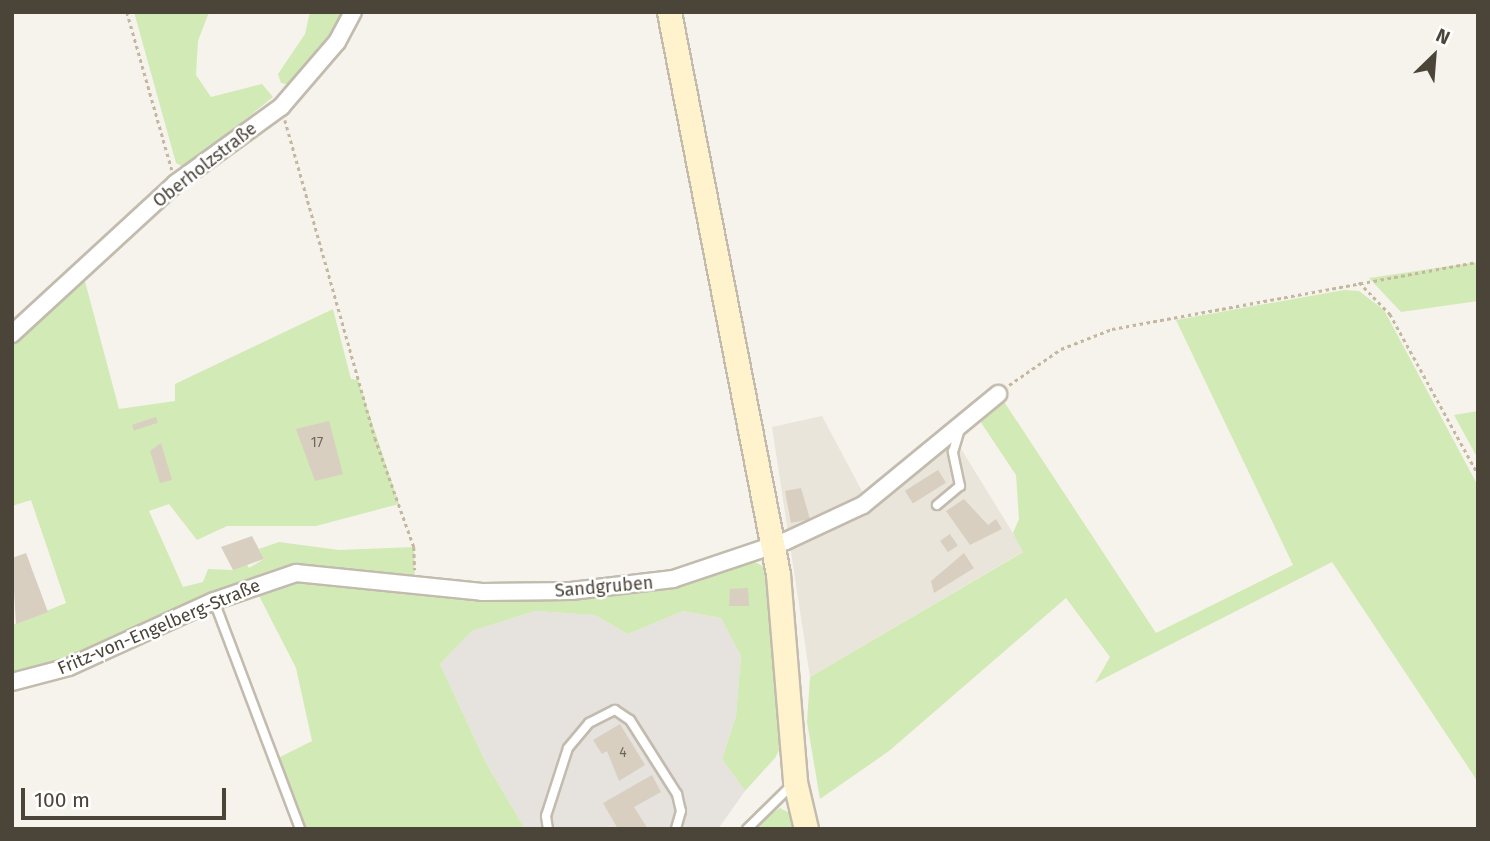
<!DOCTYPE html>
<meta charset="utf-8">
<style>
body{margin:0}
#map{position:relative;width:1490px;height:841px;overflow:hidden;background:#f6f3ec;font-family:"Fira Sans",sans-serif}
div>[style]{position:absolute}
[style*='--x']{left:calc(var(--x)*1px);top:calc(var(--y)*1px);width:calc(var(--w)*1px);rotate:calc(var(--a)*1deg)}
.residential>*{inset:0;background:#eae5da}
.industrial>*{inset:0;background:#e6e2dd}
.green>*{inset:0;background:#d2eab5}
.building>*{inset:0;background:#d8cfc1;transform-origin:0 0}
.path>*{height:2.5px;margin-top:-1.25px;transform-origin:0;background:repeating-linear-gradient(90deg,#c4b79f 0 3.5px,transparent 0 7px)}
.roads{filter:drop-shadow(2px 0 #c2bbae) drop-shadow(-2px 0 #c2bbae) drop-shadow(0 2px #c2bbae) drop-shadow(0 -2px #c2bbae)}
.lane>*{height:8px;margin:-4px;padding:0 4px;transform-origin:4px;border-radius:4px;background:#fff}
.street>*{height:16px;margin:-8px;padding:0 8px;transform-origin:8px;border-radius:8px;background:#fff}
.secondary>*{height:23px;margin:-11.5px;padding:0 11.5px;transform-origin:11.5px;border-radius:11.5px;background:#fff3cd}
span{translate:-50% -50%;white-space:nowrap;text-align:center;line-height:1.15;-webkit-text-stroke:5px #fff;paint-order:stroke}
.number-label{font-size:14px;color:#6e675b}
.number-label span{-webkit-text-stroke-width:0}
.street-label{font-size:18px;color:#4b4439}
.frame{position:absolute;inset:0;border:14px solid #4b4439;pointer-events:none}
.north{position:absolute;left:1399px;top:21px;width:70px;height:70px;-webkit-text-stroke:5px #fff;paint-order:stroke;rotate:25deg;font-size:19px;font-weight:700;line-height:28px;text-align:center;color:#4b4439}
.north::after{content:'';display:block;margin:auto;width:24px;height:32px;background:#4b4439;clip-path:polygon(50% 0,100% 100%,50% 72%,0 100%)}
.scale{position:absolute;left:21px;top:788px;width:205px;height:32px;box-sizing:border-box;border:4px solid #4b4439;border-top:0;padding-left:9px;font-size:21px;line-height:24px;white-space:nowrap;color:#4b4439;-webkit-text-stroke:5px #fff;paint-order:stroke}
</style>
<div id="map">
<div class="residential">
<i style="clip-path:polygon(822px 416px,871px 508px,955px 439px,1024px 551px,810px 677px,772px 427px)"></i>
</div>
<div class="industrial">
<i style="clip-path:polygon(535px 611px,595px 615px,628px 634px,683px 611px,721px 618px,741px 656px,736px 716px,722px 759px,745px 791px,718px 829px,525px 829px,486px 763px,440px 664px,472px 631px)"></i>
</div>
<div class="green">
<i style="clip-path:polygon(134px 12px,209px 12px,198px 41px,196px 75px,211px 97px,262px 84px,273px 97px,185px 168px,176px 163px)"></i>
<i style="clip-path:polygon(310px 12px,346px 12px,332px 38px,291px 85px,281px 83px,278px 74px,305px 34px)"></i>
<i style="clip-path:polygon(1478px 262px,1478px 301px,1401px 312px,1369px 278px)"></i>
<i style="clip-path:polygon(82px 270px,119px 409px,175px 401px,175px 384px,333px 309px,351px 379px,358px 380px,399px 504px,316px 526px,227px 526px,197px 540px,169px 504px,149px 511px,183px 587px,203px 582px,208px 569px,233px 570px,246px 563px,249px 568px,264px 559px,259px 549px,279px 542px,339px 550px,414px 547px,415px 588px,644px 586px,739px 554px,778px 574px,790px 729px,775px 758px,745px 791px,722px 759px,736px 716px,741px 656px,721px 618px,683px 611px,628px 634px,595px 615px,535px 611px,472px 631px,440px 664px,486px 763px,525px 829px,300px 829px,274px 760px,312px 741px,296px 668px,254px 586px,12px 682px,12px 625px,66px 603px,31px 500px,12px 506px,12px 334px)"></i>
<i style="clip-path:polygon(1344px 290px,1359px 291px,1384px 310px,1478px 486px,1478px 782px,1332px 562px,1095px 683px,1110px 657px,1066px 598px,889px 751px,820px 799px,807px 722px,810px 677px,1023px 552px,1013px 533px,1019px 519px,1016px 475px,978px 418px,1001px 397px,1156px 633px,1293px 565px,1176px 320px)"></i>
<i style="clip-path:polygon(1478px 411px,1478px 459px,1454px 415px)"></i>
<i style="clip-path:polygon(780px 808px,793px 815px,797px 829px,747px 829px)"></i>
</div>
<div class="building">
<i style="left:156px;top:417px;width:6px;height:25px;rotate:72deg"></i>
<i style="clip-path:polygon(329px 421px,343px 474px,315px 481px,296px 429px)"></i>
<i style="clip-path:polygon(161px 443px,172px 480px,160px 483px,150px 451px)"></i>
<i style="left:938px;top:470px;width:15px;height:39px;rotate:58deg"></i>
<i style="clip-path:polygon(801px 488px,810px 519px,791px 523px,785px 491px)"></i>
<i style="clip-path:polygon(964px 499px,988px 525px,996px 519px,1002px 529px,970px 545px,946px 511px)"></i>
<i style="left:950px;top:534px;width:14px;height:12px;rotate:56deg"></i>
<i style="clip-path:polygon(252px 536px,264px 559px,233px 570px,221px 547px)"></i>
<i style="clip-path:polygon(26px 553px,48px 612px,16px 624px,12px 558px)"></i>
<i style="clip-path:polygon(964px 553px,974px 568px,934px 593px,931px 581px)"></i>
<i style="clip-path:polygon(748px 588px,749px 606px,729px 606px,730px 589px)"></i>
<i style="clip-path:polygon(620px 724px,645px 765px,619px 781px,607px 751px,602px 754px,593px 740px)"></i>
<i style="clip-path:polygon(652px 775px,661px 792px,634px 807px,648px 829px,618px 829px,603px 803px)"></i>
</div>
<div class="path">
<i style="--x:127;--y:12;--w:164;--a:74.1"></i>
<i style="--x:285;--y:120;--w:330;--a:74.2"></i>
<i style="--x:375;--y:438;--w:116;--a:70.3"></i>
<i style="--x:414;--y:547;--w:23;--a:88"></i>
<i style="--x:1359;--y:282;--w:45;--a:45.9"></i>
<i style="--x:1390;--y:314;--w:183;--a:61.2"></i>
<i style="--x:1009;--y:385;--w:63;--a:-34.7"></i>
<i style="--x:1061;--y:349;--w:55;--a:-21.4"></i>
<i style="--x:1112;--y:329;--w:372;--a:-10.4"></i>
</div>
<div class="roads">
<div class="lane">
<i style="--x:937;--y:505;--w:30;--a:-40"></i>
<i style="--x:960;--y:486;--w:35;--a:-102"></i>
<i style="--x:953;--y:452;--w:24;--a:-73"></i>
<i style="--x:214;--y:601;--w:244;--a:69.3"></i>
<i style="--x:548;--y:829;--w:13;--a:-99"></i>
<i style="--x:546;--y:816;--w:71;--a:-72.1"></i>
<i style="--x:568;--y:748;--w:33;--a:-50"></i>
<i style="--x:589;--y:723;--w:29;--a:-27"></i>
<i style="--x:615;--y:710;--w:18;--a:34"></i>
<i style="--x:630;--y:720;--w:88;--a:57.6"></i>
<i style="--x:677;--y:794;--w:17;--a:77"></i>
<i style="--x:681;--y:811;--w:19;--a:106"></i>
<i style="--x:747;--y:829;--w:64;--a:-44.4"></i>
</div>
<div class="street">
<i style="--x:12;--y:334;--w:223;--a:-42.6"></i>
<i style="--x:176;--y:183;--w:130;--a:-35.9"></i>
<i style="--x:281;--y:107;--w:86;--a:-49.3"></i>
<i style="--x:337;--y:42;--w:34;--a:-62"></i>
<i style="--x:12;--y:682;--w:59;--a:-14.7"></i>
<i style="--x:69;--y:667;--w:159;--a:-24.5"></i>
<i style="--x:214;--y:601;--w:87;--a:-18.9"></i>
<i style="--x:296;--y:573;--w:187;--a:5.8"></i>
<i style="--x:482;--y:592;--w:89;--a:-0.6"></i>
<i style="--x:571;--y:591;--w:103;--a:-6.7"></i>
<i style="--x:673;--y:579;--w:119;--a:-18.6"></i>
<i style="--x:786;--y:541;--w:85;--a:-25.1"></i>
<i style="--x:863;--y:505;--w:175;--a:-39.4"></i>
</div>
<div class="secondary">
<i style="--x:669;--y:12;--w:572;--a:79.02"></i>
<i style="--x:778;--y:574;--w:209;--a:85.3"></i>
<i style="--x:795;--y:782;--w:48;--a:76.8"></i>
</div>
</div>
<div class="number-label">
<span style="left:317px;top:443px">17</span>
<span style="left:623px;top:753px">4</span>
</div>
<div class="street-label">
<span style="left:205px;top:165px;rotate:-38deg">Oberholzstraße</span>
<span style="left:604px;top:587px;rotate:-5deg">Sandgruben</span>
<span style="left:159px;top:627px;rotate:-23deg">Fritz-von-Engelberg-Straße</span>
</div>
<div class="frame"></div>
<div class="north">N</div>
<div class="scale">100 m</div>
</div>
